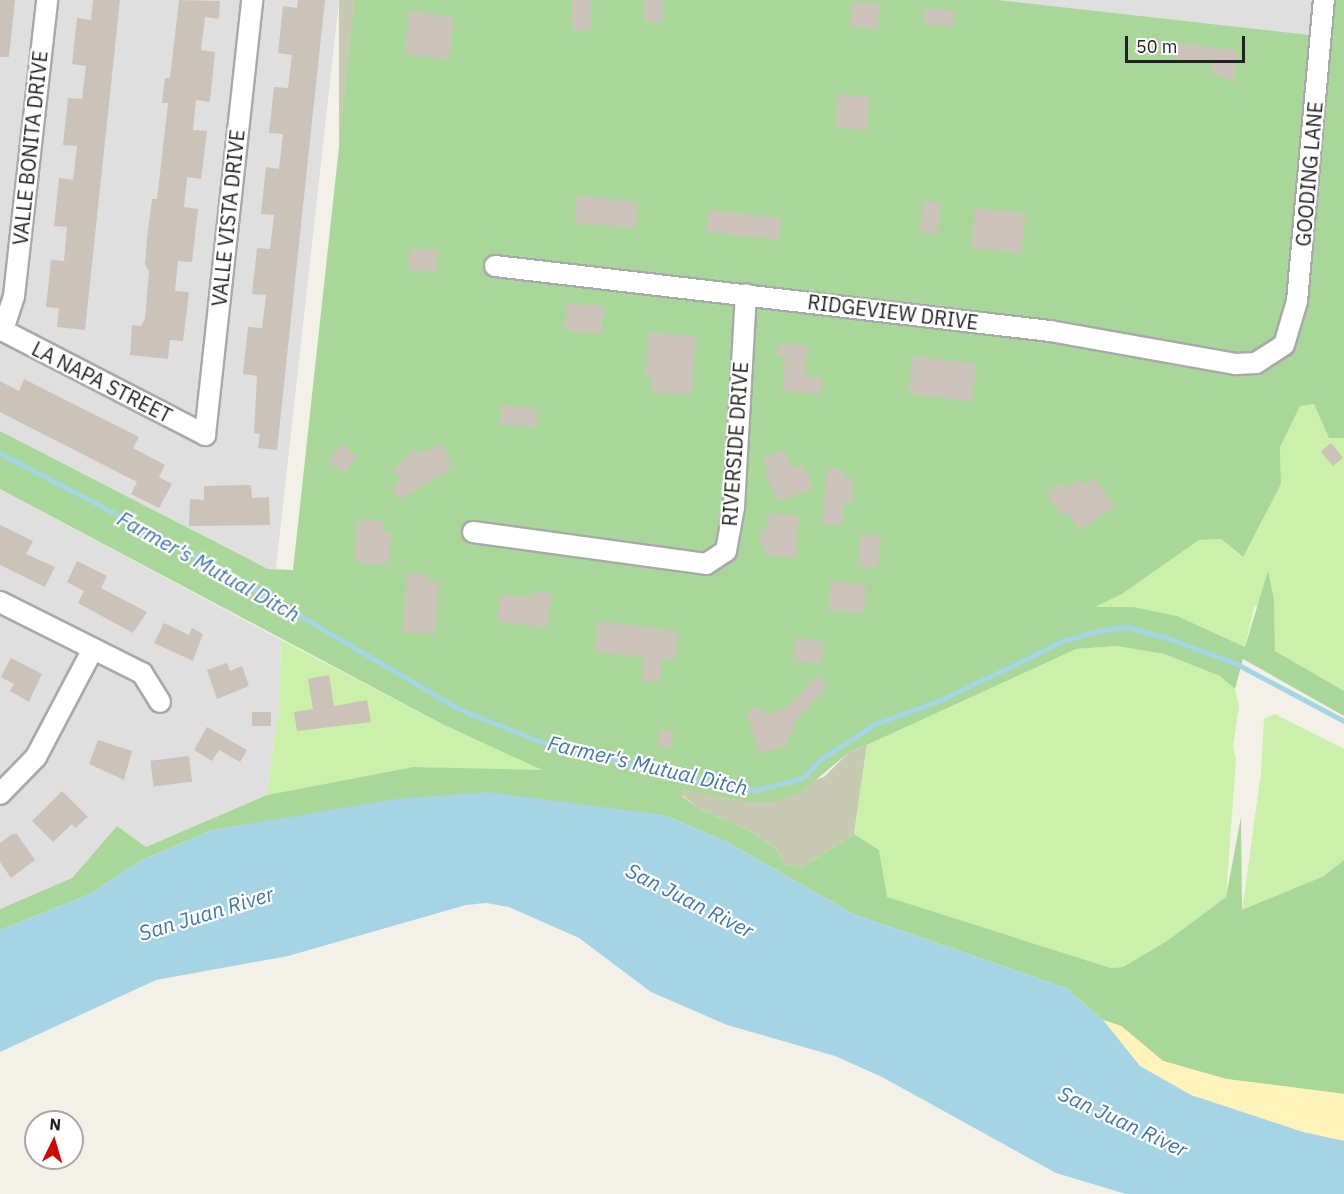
<!DOCTYPE html>
<style>
body{margin:0}
#map{position:relative;width:1344px;height:1194px;overflow:hidden;background:#f3f0e8;font-family:"IBM Plex Sans",sans-serif}
div>[style]{position:absolute}
[style*='--x']{left:calc(var(--x)*1px);top:calc(var(--y)*1px);width:calc(var(--w)*1px);rotate:calc(var(--a)*1deg)}
.residential>*{inset:0;background:#e0dfdf}
.construction>*{inset:0;background:#c8c9b2;transform-origin:0 0}
.grass>*{inset:0;background:#caf0aa}
.forest>*{inset:0;background:#a9d699}
.sand>*{inset:0;background:#fff3ba}
.water>*{inset:0;background:#a5d4e4}
.stream>*{height:4.5px;margin:-2.25px;padding:0 2.25px;transform-origin:2.25px;border-radius:2.25px;background:#a5d4e4}
.building>*{inset:0;background:#cbc2ba;transform-origin:0 0}
.roads{filter:drop-shadow(2px 0 #a9a9a9) drop-shadow(-2px 0 #a9a9a9) drop-shadow(0 2px #a9a9a9) drop-shadow(0 -2px #a9a9a9)}
.minor>*{height:20px;margin:-10px;padding:0 10px;transform-origin:10px;border-radius:10px;background:#fff}
span{translate:-50% -50%;white-space:nowrap;text-align:center;line-height:1.15;-webkit-text-stroke:4.5px #fff;paint-order:stroke}
.street-label{font-size:20px;color:#222}
.water-label{font-size:21px;color:#4077b3;font-style:italic}
.north{position:absolute;left:24px;top:1110px;width:60px;height:60px;box-sizing:border-box;background:#fff;border:2px solid #a7a7a7;border-radius:50%;rotate:5deg;font-size:16px;font-weight:700;line-height:24px;text-align:center;color:#222}
.north::after{content:'';display:block;margin:auto;width:21px;height:27px;background:#d40700;clip-path:polygon(50% 0,100% 100%,50% 72%,0 100%)}
.scale{position:absolute;left:1125px;top:36px;width:120px;height:27px;box-sizing:border-box;border:3px solid #222;border-top:0;padding-left:8px;font-size:18px;line-height:21px;white-space:nowrap;color:#222;-webkit-text-stroke:4px #fff;paint-order:stroke}
</style>
<div id="map">
<div class="residential">
<i style="clip-path:polygon(0 0,339px 0,276px 569px,268px 569px,0 431px)"></i>
<i style="clip-path:polygon(997px 0,1312px 0,1309px 35px)"></i>
<i style="clip-path:polygon(0 489px,281px 640px,279px 706px,267px 795px,146px 847px,117px 826px,72px 878px,0 909px)"></i>
</div>
<div class="construction">
<i style="left:339px;top:0;width:16px;height:572px"></i>
<i style="clip-path:polygon(867px 745px,854px 834px,802px 867px,785px 865px,776px 849px,748px 830px,699px 809px,682px 795px,682px 788px,745px 802px,824px 777px,847px 754px)"></i>
</div>
<div class="grass">
<i style="clip-path:polygon(1314px 404px,1329px 437px,1344px 438px,1344px 691px,1275px 651px,1274px 600px,1254px 607px,1245px 647px,1176px 616px,1094px 607px,1122px 594px,1199px 540px,1221px 539px,1242px 557px,1281px 484px,1280px 447px,1300px 406px)"></i>
<i style="clip-path:polygon(281px 640px,444px 725px,544px 771px,413px 767px,267px 795px,279px 706px)"></i>
<i style="clip-path:polygon(1116px 646px,1164px 654px,1220px 676px,1235px 689px,1239px 706px,1233px 747px,1236px 760px,1226px 897px,1167px 941px,1123px 967px,1111px 968px,886px 897px,879px 850px,854px 834px,867px 745px,1051px 658px,1076px 649px)"></i>
<i style="clip-path:polygon(1275px 714px,1344px 749px,1344px 860px,1324px 876px,1242px 911px,1261px 773px,1264px 719px)"></i>
</div>
<div class="forest">
<i style="clip-path:polygon(355px 0,997px 0,1328px 37px,1332px 0,1344px 0,1344px 438px,1329px 438px,1314px 404px,1300px 406px,1280px 447px,1281px 484px,1243px 557px,1221px 539px,1199px 540px,1122px 594px,1095px 607px,1133px 607px,1177px 616px,1245px 647px,1268px 571px,1274px 600px,1275px 651px,1344px 691px,1344px 716px,1243px 659px,1235px 689px,1220px 676px,1164px 654px,1116px 646px,1076px 649px,847px 754px,800px 793px,772px 802px,745px 802px,682px 789px,682px 796px,699px 809px,748px 830px,776px 849px,785px 865px,802px 867px,854px 834px,879px 850px,887px 897px,1111px 968px,1123px 967px,1167px 941px,1226px 897px,1241px 817px,1242px 910px,1324px 876px,1344px 860px,1344px 1094px,1226px 1079px,1163px 1061px,1121px 1026px,1103px 1020px,1066px 988px,853px 914px,727px 842px,664px 815px,296px 817px,213px 830px,142px 860px,88px 895px,0 930px,0 909px,72px 878px,117px 826px,146px 847px,267px 795px,413px 767px,542px 770px,444px 725px,0 489px,0 431px,268px 569px,293px 570px)"></i>
</div>
<div class="sand">
<i style="clip-path:polygon(1103px 1020px,1121px 1026px,1163px 1061px,1226px 1079px,1344px 1094px,1344px 1141px,1303px 1132px,1191px 1095px,1140px 1066px)"></i>
</div>
<div class="water">
<i style="clip-path:polygon(487px 792px,664px 815px,727px 842px,853px 914px,1066px 988px,1103px 1020px,1140px 1066px,1191px 1095px,1303px 1132px,1344px 1141px,1344px 1194px,1126px 1194px,1056px 1173px,882px 1077px,835px 1056px,727px 1025px,651px 992px,579px 938px,509px 907px,486px 903px,466px 905px,288px 956px,156px 980px,0 1052px,0 930px,88px 895px,142px 860px,213px 830px,397px 799px)"></i>
</div>
<div class="stream">
<i style="--x:0;--y:453;--w:245;--a:27.7"></i>
<i style="--x:217;--y:567;--w:281;--a:30.4"></i>
<i style="--x:459;--y:709;--w:105;--a:21.7"></i>
<i style="--x:557;--y:748;--w:172;--a:12.4"></i>
<i style="--x:725;--y:785;--w:29;--a:12"></i>
<i style="--x:753;--y:791;--w:52;--a:-14.6"></i>
<i style="--x:803;--y:778;--w:26;--a:-47"></i>
<i style="--x:821;--y:759;--w:64;--a:-32.9"></i>
<i style="--x:875;--y:724;--w:70;--a:-20"></i>
<i style="--x:941;--y:700;--w:136;--a:-25.8"></i>
<i style="--x:1063;--y:641;--w:35;--a:-16"></i>
<i style="--x:1097;--y:631;--w:30;--a:-8"></i>
<i style="--x:1127;--y:627;--w:42;--a:15"></i>
<i style="--x:1168;--y:638;--w:74;--a:20.6"></i>
<i style="--x:1237;--y:664;--w:121;--a:28"></i>
</div>
<div class="building">
<i style="clip-path:polygon(0 0,15px 0,9px 57px,0 57px)"></i>
<i style="clip-path:polygon(93px 0,120px 0,85px 330px,57px 327px,59px 308px,46px 307px,51px 260px,64px 261px,67px 227px,54px 226px,59px 178px,73px 180px,77px 146px,63px 145px,68px 98px,82px 99px,86px 66px,72px 64px,77px 18px,91px 20px)"></i>
<i style="clip-path:polygon(179px 0,220px 1px,219px 19px,205px 17px,201px 50px,215px 52px,210px 102px,196px 100px,193px 130px,207px 131px,201px 179px,187px 177px,184px 207px,198px 209px,192px 262px,178px 261px,175px 291px,189px 292px,187px 310px,183px 341px,170px 340px,168px 359px,130px 355px,132px 325px,141px 326px,145px 319px,149px 271px,145px 264px,147px 239px,152px 199px,157px 199px,168px 103px,162px 103px,165px 78px,170px 78px)"></i>
<i style="clip-path:polygon(298px 0,325px 0,277px 450px,258px 448px,260px 434px,254px 433px,257px 376px,243px 374px,248px 327px,262px 328px,266px 295px,252px 294px,257px 248px,270px 249px,274px 215px,261px 214px,266px 167px,279px 169px,283px 134px,269px 133px,274px 87px,288px 88px,292px 55px,278px 53px,283px 6px,297px 8px)"></i>
<i style="left:572px;top:0;width:19px;height:30px"></i>
<i style="left:644px;top:0;width:19px;height:22px"></i>
<i style="left:852px;top:2px;width:28px;height:25px;rotate:4deg"></i>
<i style="left:925px;top:8px;width:30px;height:16px;rotate:6deg"></i>
<i style="left:410px;top:11px;width:45px;height:43px;rotate:8deg"></i>
<i style="clip-path:polygon(1176px 43px,1237px 50px,1234px 83px,1211px 72px,1212px 62px,1174px 59px)"></i>
<i style="left:839px;top:94px;width:31px;height:33px;rotate:6deg"></i>
<i style="left:577px;top:196px;width:61px;height:27px;rotate:5deg"></i>
<i style="left:923px;top:201px;width:18px;height:32px;rotate:6deg"></i>
<i style="left:975px;top:208px;width:51px;height:40px;rotate:6deg"></i>
<i style="left:709px;top:210px;width:72px;height:22px;rotate:6deg"></i>
<i style="left:410px;top:248px;width:28px;height:22px;rotate:4deg"></i>
<i style="left:567px;top:303px;width:37px;height:28px;rotate:5deg"></i>
<i style="clip-path:polygon(649px 332px,696px 336px,692px 395px,651px 392px,652px 376px,645px 376px)"></i>
<i style="clip-path:polygon(778px 343px,808px 346px,805px 376px,822px 378px,821px 395px,783px 391px,785px 357px,777px 356px)"></i>
<i style="left:913px;top:356px;width:64px;height:38px;rotate:7deg"></i>
<i style="clip-path:polygon(24px 379px,139px 437px,133px 448px,165px 465px,159px 477px,172px 484px,159px 508px,131px 494px,137px 482px,0 412px,0 381px,19px 391px)"></i>
<i style="left:501px;top:405px;width:37px;height:19px;rotate:5deg"></i>
<i style="left:1331px;top:443px;width:19px;height:13px;rotate:51deg"></i>
<i style="left:341px;top:444px;width:20px;height:22px;rotate:37deg"></i>
<i style="clip-path:polygon(443px 444px,453px 467px,400px 500px,392px 490px,400px 478px,393px 470px,415px 449px,418px 454px)"></i>
<i style="clip-path:polygon(785px 450px,792px 469px,803px 465px,813px 489px,778px 501px,765px 473px,768px 472px,763px 457px)"></i>
<i style="clip-path:polygon(827px 468px,844px 470px,843px 478px,854px 479px,852px 503px,844px 502px,842px 525px,822px 524px)"></i>
<i style="clip-path:polygon(1094px 478px,1115px 506px,1080px 530px,1067px 512px,1062px 516px,1046px 493px,1061px 482px,1066px 489px,1080px 479px,1085px 485px)"></i>
<i style="clip-path:polygon(251px 485px,252px 498px,269px 497px,270px 525px,189px 526px,190px 499px,204px 500px,204px 486px)"></i>
<i style="clip-path:polygon(769px 513px,799px 516px,796px 558px,764px 555px,765px 545px,760px 544px,761px 529px,766px 530px)"></i>
<i style="clip-path:polygon(358px 519px,383px 521px,382px 532px,391px 533px,389px 565px,354px 562px)"></i>
<i style="clip-path:polygon(0 525px,33px 541px,26px 554px,55px 567px,45px 587px,0 565px)"></i>
<i style="left:861px;top:534px;width:20px;height:32px;rotate:6deg"></i>
<i style="clip-path:polygon(77px 561px,107px 576px,101px 588px,147px 612px,133px 633px,78px 603px,84px 591px,67px 582px)"></i>
<i style="clip-path:polygon(407px 573px,428px 575px,427px 581px,439px 582px,435px 634px,403px 632px)"></i>
<i style="left:831px;top:581px;width:36px;height:29px;rotate:6deg"></i>
<i style="clip-path:polygon(534px 591px,552px 594px,547px 628px,497px 621px,501px 595px,533px 597px)"></i>
<i style="clip-path:polygon(598px 621px,678px 631px,675px 660px,662px 658px,659px 682px,642px 681px,644px 657px,595px 652px)"></i>
<i style="clip-path:polygon(164px 623px,189px 635px,192px 628px,203px 634px,193px 661px,154px 643px)"></i>
<i style="left:796px;top:638px;width:28px;height:23px;rotate:6deg"></i>
<i style="clip-path:polygon(11px 658px,42px 674px,29px 702px,10px 691px,14px 684px,1px 677px)"></i>
<i style="clip-path:polygon(227px 663px,230px 671px,242px 666px,249px 686px,217px 699px,207px 670px)"></i>
<i style="clip-path:polygon(329px 675px,334px 706px,367px 700px,371px 722px,297px 731px,294px 712px,313px 709px,308px 679px)"></i>
<i style="clip-path:polygon(818px 675px,828px 685px,792px 725px,795px 732px,787px 736px,789px 744px,760px 754px,746px 712px,760px 707px,767px 715px,788px 707px)"></i>
<i style="left:252px;top:712px;width:19px;height:14px"></i>
<i style="clip-path:polygon(207px 727px,247px 750px,240px 762px,219px 750px,212px 761px,194px 750px)"></i>
<i style="left:659px;top:730px;width:14px;height:16px;rotate:4deg"></i>
<i style="clip-path:polygon(98px 740px,132px 751px,124px 780px,89px 764px)"></i>
<i style="left:189px;top:756px;width:26px;height:39px;rotate:83deg"></i>
<i style="clip-path:polygon(62px 791px,88px 817px,75px 828px,72px 824px,53px 842px,32px 821px)"></i>
<i style="clip-path:polygon(12px 834px,17px 834px,35px 860px,11px 878px,0 862px,0 843px)"></i>
</div>
<div class="roads">
<div class="minor">
<i style="--x:495;--y:266;--w:559;--a:6.68"></i>
<i style="--x:1050;--y:331;--w:189;--a:10.1"></i>
<i style="--x:1236;--y:364;--w:20;--a:-3"></i>
<i style="--x:1256;--y:363;--w:33;--a:-33"></i>
<i style="--x:1284;--y:345;--w:46;--a:-73.5"></i>
<i style="--x:1297;--y:301;--w:302;--a:-84.9"></i>
<i style="--x:0;--y:329;--w:231;--a:27.3"></i>
<i style="--x:205;--y:435;--w:438;--a:-83.8"></i>
<i style="--x:3;--y:330;--w:36;--a:-72"></i>
<i style="--x:14;--y:296;--w:298;--a:-83.6"></i>
<i style="--x:473;--y:532;--w:235;--a:7.8"></i>
<i style="--x:706;--y:564;--w:24;--a:-33"></i>
<i style="--x:726;--y:551;--w:45;--a:-79.7"></i>
<i style="--x:734;--y:507;--w:213;--a:-86.8"></i>
<i style="--x:0;--y:602;--w:159;--a:26.6"></i>
<i style="--x:142;--y:673;--w:34;--a:58"></i>
<i style="--x:0;--y:794;--w:52;--a:-45.8"></i>
<i style="--x:36;--y:757;--w:122;--a:-62.2"></i>
</div>
</div>
<div class="street-label">
<span style="left:30px;top:148px;rotate:-84deg">VALLE BONITA DRIVE</span>
<span style="left:1309px;top:174px;rotate:-85deg">GOODING LANE</span>
<span style="left:228px;top:218px;rotate:-84deg">VALLE VISTA DRIVE</span>
<span style="left:893px;top:312px;rotate:7deg">RIDGEVIEW DRIVE</span>
<span style="left:102px;top:382px;rotate:27deg">LA NAPA STREET</span>
<span style="left:735px;top:444px;rotate:-86deg">RIVERSIDE DRIVE</span>
</div>
<div class="water-label">
<span style="left:209px;top:566px;rotate:29deg">Farmer's Mutual Ditch</span>
<span style="left:648px;top:765px;rotate:13deg">Farmer's Mutual Ditch</span>
<span style="left:690px;top:900px;rotate:27deg">San Juan River</span>
<span style="left:206px;top:913px;rotate:-17deg">San Juan River</span>
<span style="left:1123px;top:1121px;rotate:25deg">San Juan River</span>
</div>
<div class="north">N</div>
<div class="scale">50 m</div>
</div>
